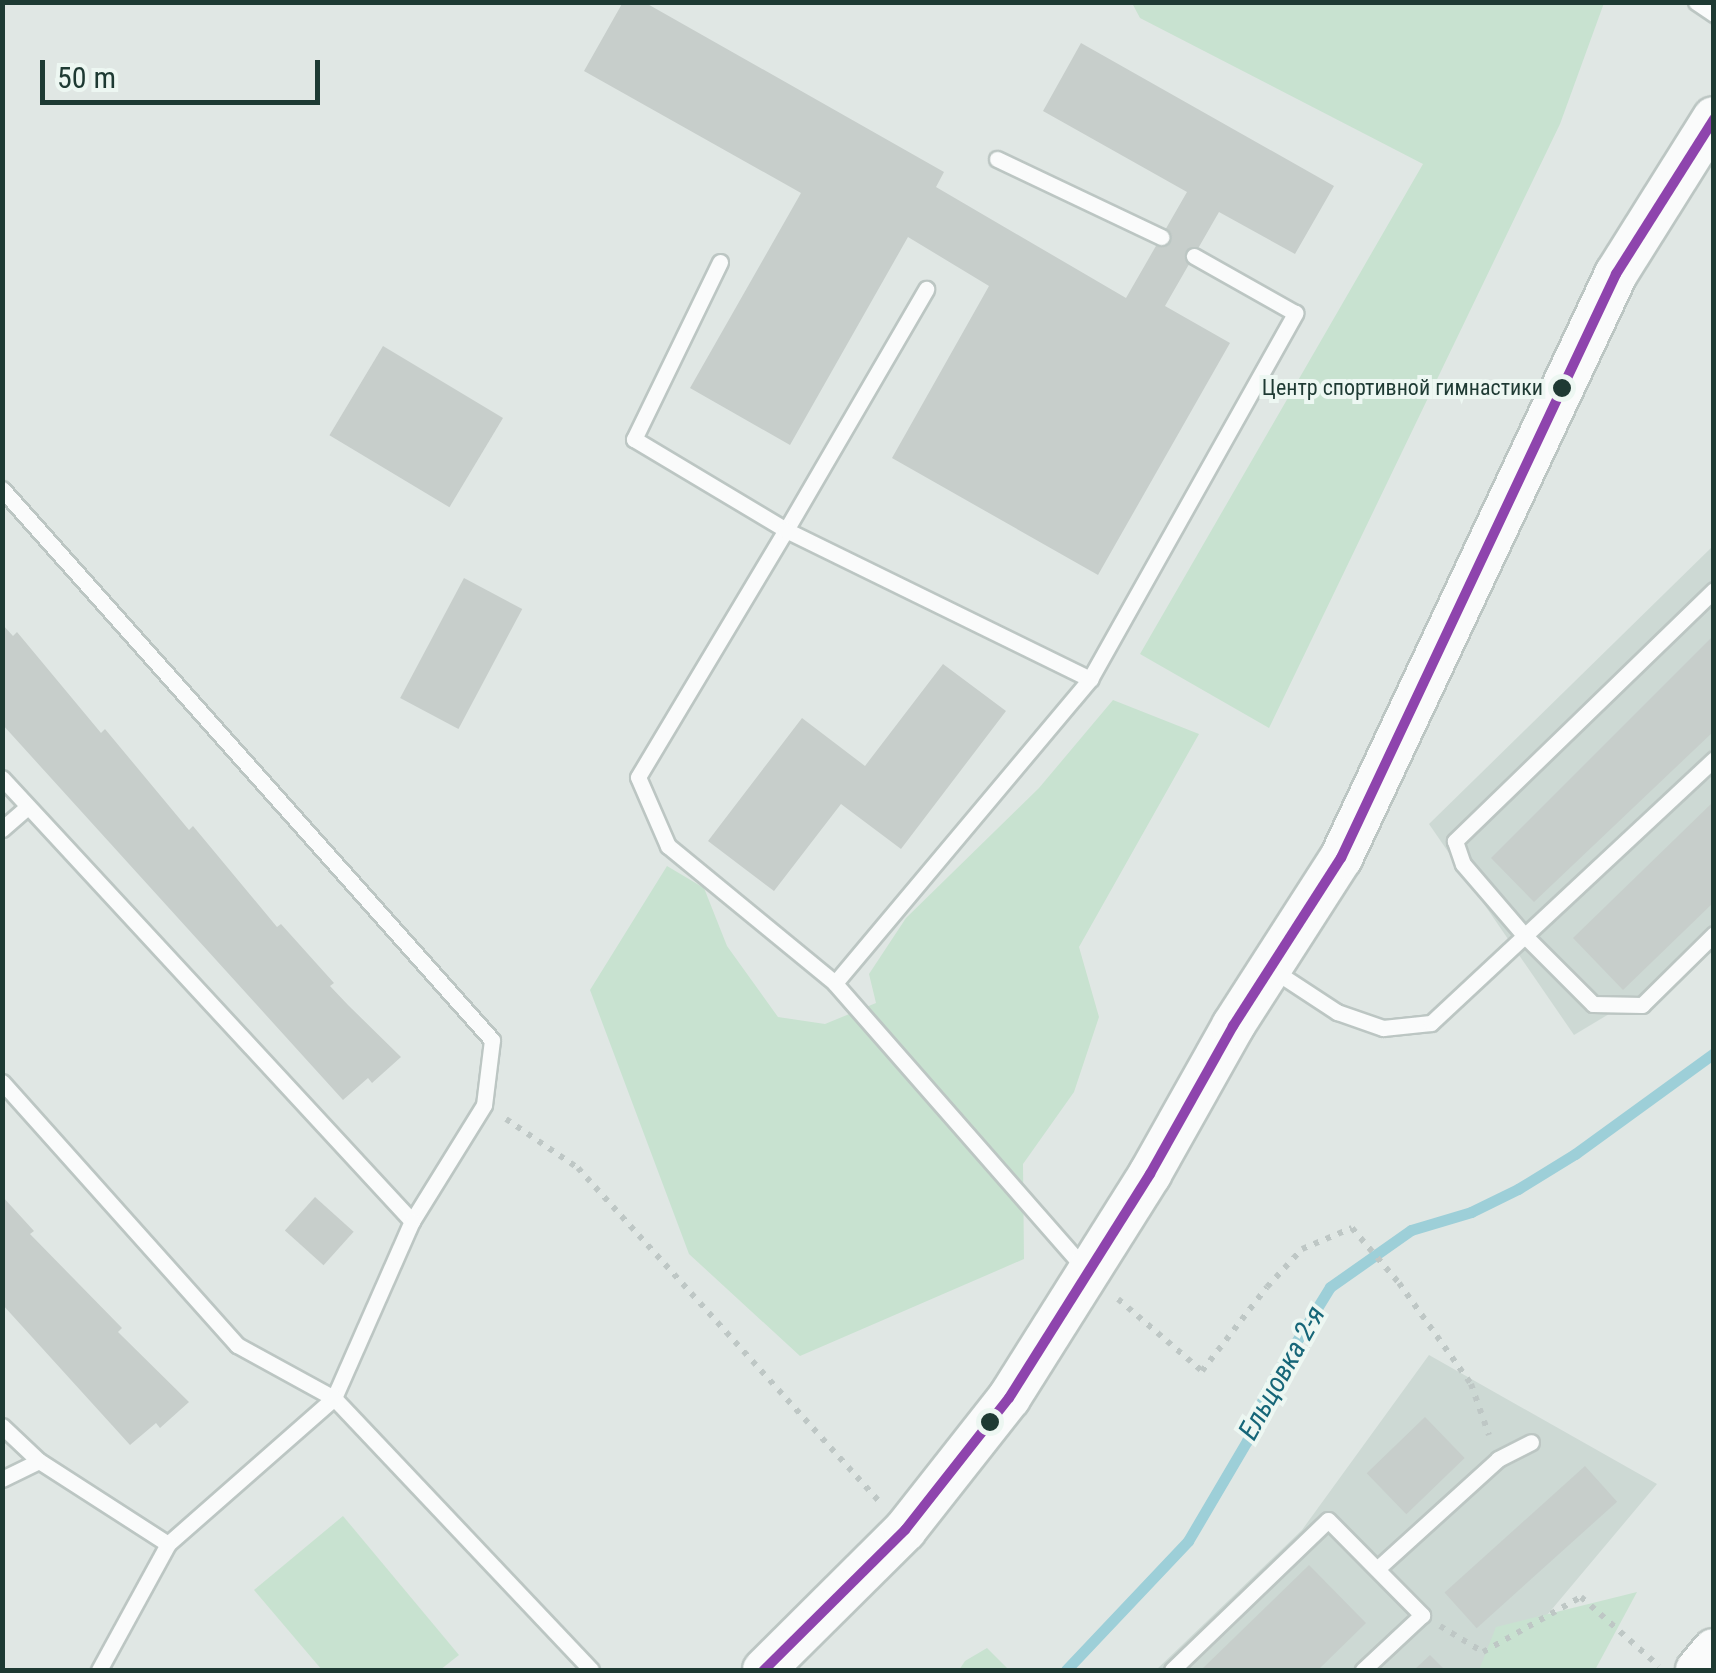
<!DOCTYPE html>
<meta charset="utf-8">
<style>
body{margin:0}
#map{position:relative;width:1716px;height:1673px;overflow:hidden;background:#e0e7e4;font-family:"Roboto Condensed",sans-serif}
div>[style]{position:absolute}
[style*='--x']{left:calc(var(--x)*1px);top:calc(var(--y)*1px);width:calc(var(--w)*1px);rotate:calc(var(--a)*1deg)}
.built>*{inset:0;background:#cdd9d4}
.green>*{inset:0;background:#c8e2d0}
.stream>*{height:11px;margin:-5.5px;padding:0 5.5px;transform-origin:5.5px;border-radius:5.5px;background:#9dcfd8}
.building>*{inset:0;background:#c7cecb;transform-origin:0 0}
.path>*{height:6px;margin-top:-3px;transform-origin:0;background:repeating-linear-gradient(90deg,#bec7c5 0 5px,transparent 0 13px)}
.roads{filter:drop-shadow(2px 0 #bcc6c3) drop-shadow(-2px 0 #bcc6c3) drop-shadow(0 2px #bcc6c3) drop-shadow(0 -2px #bcc6c3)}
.lane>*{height:15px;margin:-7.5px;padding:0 7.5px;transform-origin:7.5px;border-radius:7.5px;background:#fafbfb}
.secondary>*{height:42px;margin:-21px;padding:0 21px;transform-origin:21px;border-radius:21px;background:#fafbfb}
.bus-1>*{height:10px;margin:-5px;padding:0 5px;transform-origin:5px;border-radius:5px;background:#8e44ad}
.dots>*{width:28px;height:28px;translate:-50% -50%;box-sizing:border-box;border:5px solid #edf7f2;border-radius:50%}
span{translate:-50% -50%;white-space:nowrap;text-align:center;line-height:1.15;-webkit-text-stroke:8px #edf7f2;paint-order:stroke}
.bus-label{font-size:22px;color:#1e3a33}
.right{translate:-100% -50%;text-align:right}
.water-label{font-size:28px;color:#166678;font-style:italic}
.frame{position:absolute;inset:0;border:5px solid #1e3a33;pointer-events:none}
.scale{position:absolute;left:40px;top:60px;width:280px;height:45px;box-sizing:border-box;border:5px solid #1e3a33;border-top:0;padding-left:12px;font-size:30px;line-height:35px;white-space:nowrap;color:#1e3a33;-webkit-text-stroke:8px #edf7f2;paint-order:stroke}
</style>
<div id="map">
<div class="built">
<i style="clip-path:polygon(1713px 546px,1714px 951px,1574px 1035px,1429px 824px)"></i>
<i style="clip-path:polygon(1429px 1355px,1657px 1484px,1501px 1670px,1156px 1670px,1302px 1530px)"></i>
</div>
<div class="green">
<i style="clip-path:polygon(1132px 3px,1604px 3px,1560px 124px,1269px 728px,1140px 654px,1423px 164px,1140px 18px)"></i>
<i style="clip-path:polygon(1113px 700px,1199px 734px,1079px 947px,1099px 1017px,1074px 1092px,1023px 1164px,1024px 1259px,800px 1356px,689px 1254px,590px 990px,667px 866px,704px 888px,727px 946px,778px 1017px,825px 1024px,876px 1003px,869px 974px,906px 918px,1039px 788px)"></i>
<i style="clip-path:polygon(343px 1516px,459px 1655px,440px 1670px,322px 1670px,254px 1590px)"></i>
<i style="clip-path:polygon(1637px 1592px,1595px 1670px,1479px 1670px,1496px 1627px)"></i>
<i style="clip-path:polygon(987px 1648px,1009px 1670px,959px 1670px,965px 1661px)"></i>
</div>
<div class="stream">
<i style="--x:1066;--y:1670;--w:178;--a:-46.6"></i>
<i style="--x:1188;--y:1541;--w:116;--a:-59.5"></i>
<i style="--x:1247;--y:1441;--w:53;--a:-69.2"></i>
<i style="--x:1266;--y:1391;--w:122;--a:-58.4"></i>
<i style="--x:1330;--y:1287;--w:99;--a:-35.1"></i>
<i style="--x:1411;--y:1230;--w:63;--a:-16.7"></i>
<i style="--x:1471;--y:1212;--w:52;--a:-26.1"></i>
<i style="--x:1518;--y:1189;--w:67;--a:-31.6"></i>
<i style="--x:1575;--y:1154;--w:172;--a:-36"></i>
</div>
<div class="building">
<i style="clip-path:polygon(623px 2px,644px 2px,944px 172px,936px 187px,1126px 298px,1187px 192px,1043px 111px,1081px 43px,1334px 186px,1295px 254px,1219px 212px,1165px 306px,1230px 343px,1098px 575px,892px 458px,989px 286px,908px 237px,790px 445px,690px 388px,801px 193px,584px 71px)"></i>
<i style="left:383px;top:346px;width:140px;height:104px;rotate:31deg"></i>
<i style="left:464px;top:578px;width:66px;height:136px;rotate:28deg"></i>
<i style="clip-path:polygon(2px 624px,13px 636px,17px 632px,101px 733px,105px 729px,189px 830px,193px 826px,277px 927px,281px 924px,334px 983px,330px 986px,348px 1005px,401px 1057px,372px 1083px,368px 1078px,343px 1100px,2px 724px)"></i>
<i style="clip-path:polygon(1714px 635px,1714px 731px,1534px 902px,1491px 858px)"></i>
<i style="clip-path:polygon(943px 664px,1006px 711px,901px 849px,841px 804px,774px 891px,708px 841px,802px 718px,865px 766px)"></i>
<i style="clip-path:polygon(1714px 801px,1714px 902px,1623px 990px,1573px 938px)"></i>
<i style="clip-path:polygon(2px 1196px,34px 1231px,30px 1234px,122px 1328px,118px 1332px,189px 1402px,160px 1428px,156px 1423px,130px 1445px,2px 1304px)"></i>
<i style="left:315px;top:1197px;width:52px;height:45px;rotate:42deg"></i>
<i style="left:1425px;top:1417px;width:57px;height:81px;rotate:46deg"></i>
<i style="left:1585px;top:1466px;width:48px;height:189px;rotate:48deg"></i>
<i style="clip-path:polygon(1309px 1565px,1366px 1623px,1318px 1670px,1201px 1670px)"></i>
<i style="clip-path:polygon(1430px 1655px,1445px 1670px,1414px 1670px)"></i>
</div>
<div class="path">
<i style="--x:506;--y:1119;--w:87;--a:34.2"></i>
<i style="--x:578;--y:1168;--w:450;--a:47.9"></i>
<i style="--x:1118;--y:1299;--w:111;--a:40.6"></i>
<i style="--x:1202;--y:1371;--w:106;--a:-52.3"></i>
<i style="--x:1267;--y:1287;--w:52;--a:-47.4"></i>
<i style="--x:1302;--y:1249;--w:54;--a:-22.8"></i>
<i style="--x:1352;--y:1228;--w:72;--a:49.5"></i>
<i style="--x:1399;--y:1283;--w:124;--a:54.5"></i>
<i style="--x:1471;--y:1384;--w:54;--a:70.6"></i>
<i style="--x:1440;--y:1626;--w:50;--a:31.2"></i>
<i style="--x:1483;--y:1652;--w:112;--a:-29.3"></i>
<i style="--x:1581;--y:1597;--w:104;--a:41.5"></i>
</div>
<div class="roads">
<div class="lane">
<i style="--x:1696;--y:2;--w:22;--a:34"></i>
<i style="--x:997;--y:159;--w:182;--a:25.4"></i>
<i style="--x:720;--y:262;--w:197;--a:115.9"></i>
<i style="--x:634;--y:439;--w:177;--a:30.9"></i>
<i style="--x:786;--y:530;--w:279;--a:-59.8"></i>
<i style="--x:2;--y:489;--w:737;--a:48.35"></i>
<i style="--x:492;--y:1040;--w:65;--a:97"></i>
<i style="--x:484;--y:1105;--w:137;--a:121.8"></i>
<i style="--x:1714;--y:590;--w:361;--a:135.9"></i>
<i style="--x:1455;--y:841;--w:24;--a:71"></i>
<i style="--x:1463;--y:864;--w:95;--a:49.3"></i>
<i style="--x:1525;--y:936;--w:96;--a:45"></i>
<i style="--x:1593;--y:1004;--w:49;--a:1.2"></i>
<i style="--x:1642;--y:1005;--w:101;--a:-44.6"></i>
<i style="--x:2;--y:778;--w:604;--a:47.22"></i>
<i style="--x:412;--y:1221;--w:193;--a:113.8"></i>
<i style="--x:334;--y:1398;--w:374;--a:46.6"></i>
<i style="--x:2;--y:829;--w:32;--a:-41"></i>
<i style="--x:1273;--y:970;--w:77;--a:33.3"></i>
<i style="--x:1337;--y:1012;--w:49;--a:19.2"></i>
<i style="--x:1383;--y:1028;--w:48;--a:-5.9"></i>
<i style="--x:1431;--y:1023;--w:387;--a:-43"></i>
<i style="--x:835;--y:983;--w:216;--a:-140.6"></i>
<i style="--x:668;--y:846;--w:75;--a:-113.5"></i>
<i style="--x:638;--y:777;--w:288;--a:-59.1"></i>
<i style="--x:786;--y:530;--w:339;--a:26.1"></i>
<i style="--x:2;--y:1082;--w:353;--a:48.2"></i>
<i style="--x:237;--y:1345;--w:111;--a:28.7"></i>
<i style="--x:334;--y:1398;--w:221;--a:138.7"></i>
<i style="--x:168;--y:1544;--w:153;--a:-147.2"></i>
<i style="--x:39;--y:1461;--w:51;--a:-136.6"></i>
<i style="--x:1085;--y:1269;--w:380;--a:-131.2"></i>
<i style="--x:835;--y:983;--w:397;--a:-50"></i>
<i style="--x:1090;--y:679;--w:420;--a:-60.7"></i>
<i style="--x:1295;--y:313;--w:116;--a:-150.6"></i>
<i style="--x:2;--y:1479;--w:41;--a:-25.9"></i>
<i style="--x:1378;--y:1568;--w:162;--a:-42.2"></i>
<i style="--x:1498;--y:1459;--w:37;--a:-27"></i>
<i style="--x:99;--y:1670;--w:144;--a:-61.3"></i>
<i style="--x:1172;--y:1670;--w:216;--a:-43.9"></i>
<i style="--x:1328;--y:1520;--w:134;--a:45.3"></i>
<i style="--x:1422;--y:1615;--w:81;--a:137"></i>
</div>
<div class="secondary">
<i style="--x:764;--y:1670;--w:199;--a:-44.8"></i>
<i style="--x:905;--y:1530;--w:168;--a:-51.8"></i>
<i style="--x:1009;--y:1398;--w:265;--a:-57.8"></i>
<i style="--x:1150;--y:1174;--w:170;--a:-60.7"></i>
<i style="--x:1233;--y:1026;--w:200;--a:-57.3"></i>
<i style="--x:1341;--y:858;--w:646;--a:-64.78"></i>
<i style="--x:1616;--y:274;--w:184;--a:-57.9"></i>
<i style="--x:1697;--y:1670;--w:26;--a:-50"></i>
</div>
</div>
<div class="bus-1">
<i style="--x:764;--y:1670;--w:199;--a:-44.8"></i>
<i style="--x:905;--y:1530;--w:168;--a:-51.8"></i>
<i style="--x:1009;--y:1398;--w:265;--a:-57.8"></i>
<i style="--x:1150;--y:1174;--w:170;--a:-60.7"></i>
<i style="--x:1233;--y:1026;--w:200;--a:-57.3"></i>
<i style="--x:1341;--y:858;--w:646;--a:-64.78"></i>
<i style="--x:1616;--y:274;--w:183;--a:-57.7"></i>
</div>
<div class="dots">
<i style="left:1562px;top:388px;background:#1e3a33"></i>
<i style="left:990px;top:1422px;background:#1e3a33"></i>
</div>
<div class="bus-label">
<span class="right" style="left:1543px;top:388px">Центр спортивной гимнастики</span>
</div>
<div class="water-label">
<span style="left:1282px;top:1373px;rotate:-61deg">Ельцовка 2-я</span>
</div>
<div class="frame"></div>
<div class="scale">50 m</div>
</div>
